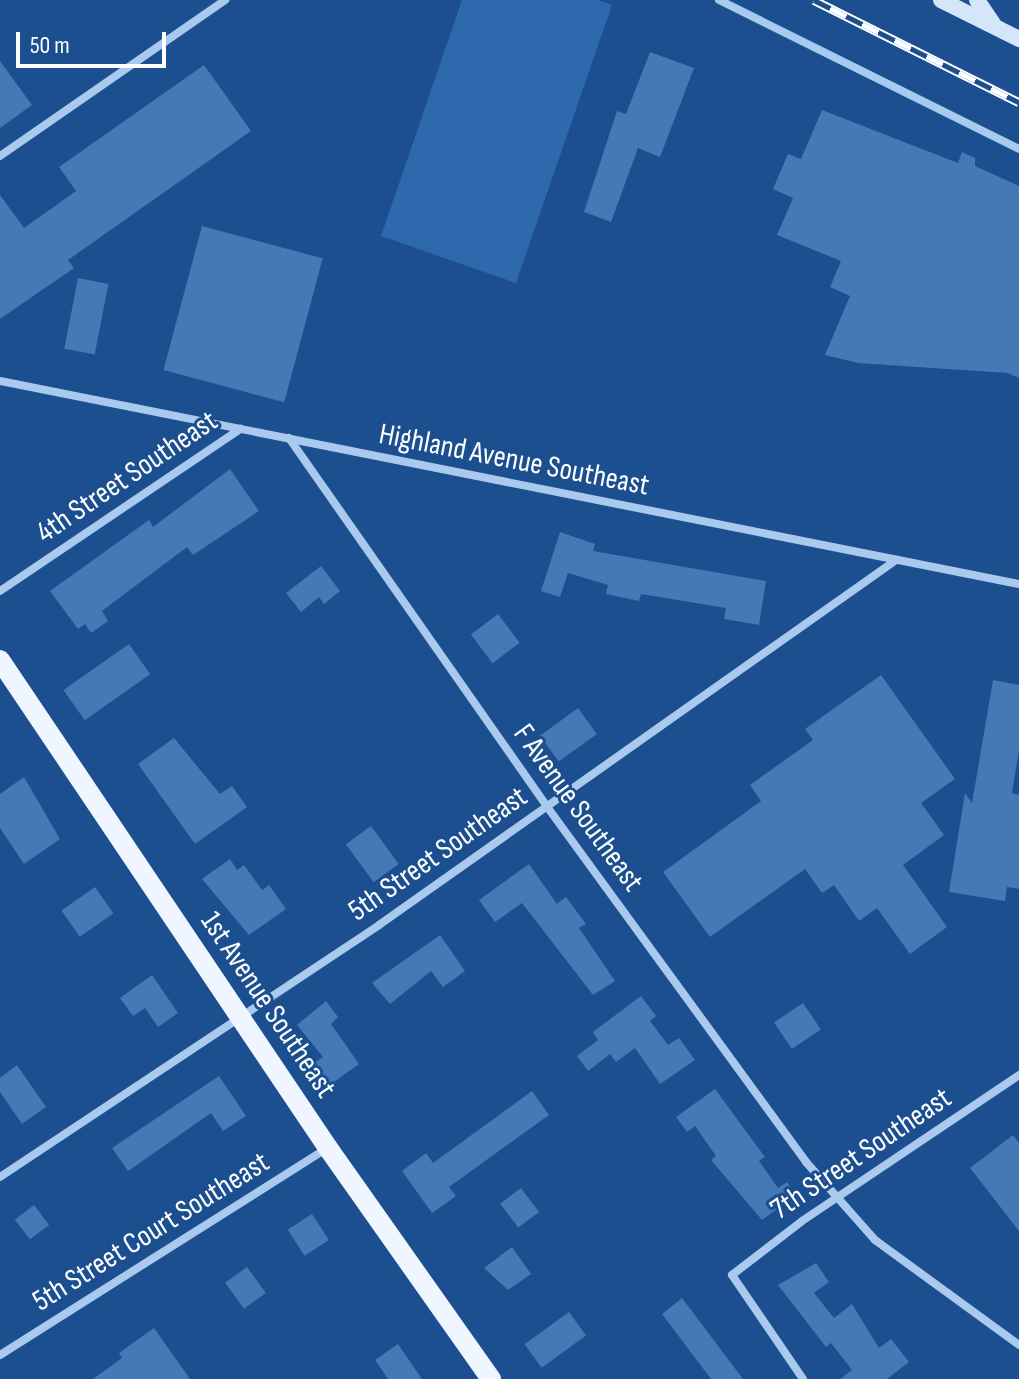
<!DOCTYPE html>
<style>
body{margin:0}
#map{position:relative;width:1019px;height:1379px;overflow:hidden;background:#1b4f8f;font-family:"Sofia Sans Condensed",sans-serif}
div>[style]{position:absolute}
[style*='--x']{left:calc(var(--x)*1px);top:calc(var(--y)*1px);width:calc(var(--w)*1px);rotate:calc(var(--a)*1deg)}
.green>*{inset:0;background:#2e69ad}
.building>*{inset:0;background:#4478b7;transform-origin:0 0}
.minor>*{height:8px;margin:-4px;padding:0 4px;transform-origin:4px;border-radius:4px;background:#a9c9ee}
.secondary>*{height:16px;margin:-8px;padding:0 8px;transform-origin:8px;border-radius:8px;background:#d6e6fa}
.primary>*{height:20px;margin:-10px;padding:0 10px;transform-origin:10px;border-radius:10px;background:#f0f6ff}
.rail>*{height:9px;margin-top:-4.5px;transform-origin:0;background:repeating-linear-gradient(90deg,#1b4f8f 0 18px,#fff 0 36px);box-sizing:border-box;border-block:2px solid #fff}
span{translate:-50% -50%;white-space:nowrap;text-align:center;line-height:1.15;-webkit-text-stroke:6px #1b4f8f;paint-order:stroke}
.street-label{font-size:30px;color:#fff}
.scale{position:absolute;left:16px;top:32px;width:150px;height:36px;box-sizing:border-box;border:4px solid #fff;border-top:0;padding-left:10px;font-size:24px;line-height:28px;white-space:nowrap;color:#fff;-webkit-text-stroke:6px #1b4f8f;paint-order:stroke}
</style>
<div id="map">
<div class="green">
<i style="clip-path:polygon(462px 0,598px 0,612px 5px,516px 283px,381px 236px)"></i>
</div>
<div class="building">
<i style="clip-path:polygon(650px 52px,694px 68px,660px 157px,638px 148px,611px 222px,584px 212px,617px 111px,626px 114px)"></i>
<i style="clip-path:polygon(0 61px,32px 105px,0 128px)"></i>
<i style="clip-path:polygon(204px 65px,251px 131px,68px 260px,74px 268px,0 319px,0 195px,24px 228px,76px 191px,59px 167px)"></i>
<i style="clip-path:polygon(822px 110px,958px 163px,962px 152px,975px 158px,975px 166px,1019px 186px,1019px 378px,1007px 373px,858px 363px,825px 355px,850px 296px,830px 287px,841px 261px,777px 235px,793px 198px,773px 189px,788px 154px,801px 159px)"></i>
<i style="left:202px;top:226px;width:125px;height:149px;rotate:15deg"></i>
<i style="left:78px;top:278px;width:31px;height:72px;rotate:11deg"></i>
<i style="clip-path:polygon(230px 469px,259px 511px,193px 555px,187px 547px,102px 611px,108px 621px,91px 633px,85px 624px,78px 629px,50px 591px,149px 520px,153px 527px)"></i>
<i style="clip-path:polygon(560px 532px,595px 544px,593px 551px,766px 581px,759px 625px,724px 619px,726px 608px,641px 594px,639px 601px,606px 594px,608px 585px,568px 573px,560px 597px,541px 591px)"></i>
<i style="clip-path:polygon(321px 566px,340px 591px,324px 604px,319px 597px,301px 612px,286px 593px)"></i>
<i style="left:498px;top:614px;width:36px;height:34px;rotate:53deg"></i>
<i style="left:129px;top:644px;width:37px;height:80px;rotate:55deg"></i>
<i style="clip-path:polygon(881px 675px,955px 779px,921px 803px,944px 835px,903px 865px,947px 927px,910px 954px,877px 908px,859px 921px,834px 885px,822px 893px,805px 869px,710px 937px,663px 872px,761px 801px,750px 785px,813px 740px,805px 729px)"></i>
<i style="clip-path:polygon(993px 680px,1019px 685px,1019px 750px,1012px 793px,1019px 795px,1019px 889px,1007px 887px,1005px 901px,949px 892px,965px 793px,972px 803px)"></i>
<i style="left:578px;top:708px;width:32px;height:47px;rotate:54deg"></i>
<i style="clip-path:polygon(174px 738px,220px 794px,232px 786px,247px 807px,195px 844px,138px 764px)"></i>
<i style="clip-path:polygon(24px 777px,60px 839px,24px 864px,0 828px,0 794px)"></i>
<i style="left:371px;top:826px;width:47px;height:31px;rotate:54deg"></i>
<i style="clip-path:polygon(230px 859px,237px 870px,244px 865px,262px 890px,269px 885px,286px 909px,249px 935px,202px 879px)"></i>
<i style="clip-path:polygon(529px 864px,557px 904px,566px 897px,586px 924px,579px 928px,615px 981px,593px 995px,522px 903px,495px 922px,479px 900px)"></i>
<i style="left:95px;top:887px;width:32px;height:41px;rotate:55deg"></i>
<i style="clip-path:polygon(440px 935px,465px 971px,443px 987px,431px 971px,390px 1004px,372px 983px)"></i>
<i style="clip-path:polygon(152px 975px,178px 1013px,158px 1027px,145px 1008px,133px 1016px,120px 998px)"></i>
<i style="clip-path:polygon(641px 996px,656px 1016px,650px 1021px,668px 1045px,679px 1038px,695px 1060px,660px 1084px,635px 1048px,616px 1062px,610px 1054px,588px 1071px,577px 1056px,598px 1040px,593px 1032px)"></i>
<i style="clip-path:polygon(326px 1001px,338px 1017px,331px 1024px,359px 1064px,323px 1090px,307px 1068px,323px 1057px,297px 1025px)"></i>
<i style="left:803px;top:1003px;width:32px;height:35px;rotate:56deg"></i>
<i style="clip-path:polygon(17px 1065px,46px 1107px,22px 1124px,0 1092px,0 1078px)"></i>
<i style="clip-path:polygon(219px 1076px,246px 1116px,223px 1131px,211px 1113px,128px 1171px,112px 1148px)"></i>
<i style="clip-path:polygon(715px 1089px,765px 1157px,759px 1161px,778px 1188px,787px 1182px,796px 1195px,762px 1220px,711px 1160px,716px 1156px,695px 1126px,687px 1132px,676px 1117px)"></i>
<i style="clip-path:polygon(532px 1091px,549px 1115px,449px 1187px,456px 1196px,432px 1213px,402px 1171px,426px 1153px,433px 1163px)"></i>
<i style="clip-path:polygon(1013px 1135px,1019px 1143px,1019px 1231px,970px 1168px)"></i>
<i style="left:521px;top:1188px;width:30px;height:26px;rotate:53deg"></i>
<i style="left:34px;top:1205px;width:25px;height:24px;rotate:53deg"></i>
<i style="left:312px;top:1214px;width:31px;height:29px;rotate:57deg"></i>
<i style="clip-path:polygon(512px 1247px,531px 1274px,508px 1290px,484px 1268px)"></i>
<i style="clip-path:polygon(816px 1263px,829px 1282px,814px 1293px,834px 1318px,852px 1304px,879px 1348px,891px 1339px,909px 1362px,887px 1379px,840px 1379px,852px 1370px,831px 1343px,826px 1347px,778px 1285px)"></i>
<i style="left:247px;top:1267px;width:32px;height:27px;rotate:54deg"></i>
<i style="clip-path:polygon(682px 1298px,743px 1379px,711px 1379px,662px 1314px)"></i>
<i style="left:569px;top:1312px;width:29px;height:55px;rotate:54deg"></i>
<i style="clip-path:polygon(154px 1328px,190px 1379px,93px 1379px,122px 1358px,119px 1353px)"></i>
<i style="clip-path:polygon(398px 1344px,422px 1379px,388px 1379px,375px 1360px)"></i>
</div>
<div class="minor">
<i style="--x:719;--y:0;--w:335;--a:26.4"></i>
<i style="--x:0;--y:156;--w:274;--a:-34.7"></i>
<i style="--x:0;--y:381;--w:1039;--a:11.27"></i>
<i style="--x:289;--y:438;--w:452;--a:55"></i>
<i style="--x:548;--y:808;--w:438;--a:53.9"></i>
<i style="--x:806;--y:1162;--w:104;--a:48.5"></i>
<i style="--x:875;--y:1240;--w:178;--a:36.1"></i>
<i style="--x:0;--y:591;--w:290;--a:-34"></i>
<i style="--x:0;--y:1177;--w:455;--a:-33.6"></i>
<i style="--x:379;--y:925;--w:633;--a:-35.22"></i>
<i style="--x:0;--y:1355;--w:387;--a:-32.3"></i>
<i style="--x:803;--y:1379;--w:126;--a:-124.3"></i>
<i style="--x:732;--y:1275;--w:88;--a:-37.6"></i>
<i style="--x:802;--y:1221;--w:262;--a:-33.9"></i>
</div>
<div class="secondary">
<i style="--x:941;--y:0;--w:87;--a:26.6"></i>
<i style="--x:977;--y:0;--w:29;--a:56"></i>
</div>
<div class="primary">
<i style="--x:0;--y:660;--w:588;--a:56.09"></i>
<i style="--x:328;--y:1148;--w:283;--a:54.8"></i>
</div>
<div class="rail">
<i style="--x:814;--y:0;--w:229;--a:26.5"></i>
</div>
<div class="street-label">
<span style="left:514px;top:460px;rotate:11deg">Highland Avenue Southeast</span>
<span style="left:127px;top:477px;rotate:-34deg">4th Street Southeast</span>
<span style="left:578px;top:808px;rotate:54deg">F Avenue Southeast</span>
<span style="left:438px;top:854px;rotate:-35deg">5th Street Southeast</span>
<span style="left:268px;top:1005px;rotate:56deg">1st Avenue Southeast</span>
<span style="left:861px;top:1154px;rotate:-34deg">7th Street Southeast</span>
<span style="left:151px;top:1232px;rotate:-32deg">5th Street Court Southeast</span>
</div>
<div class="scale">50 m</div>
</div>
